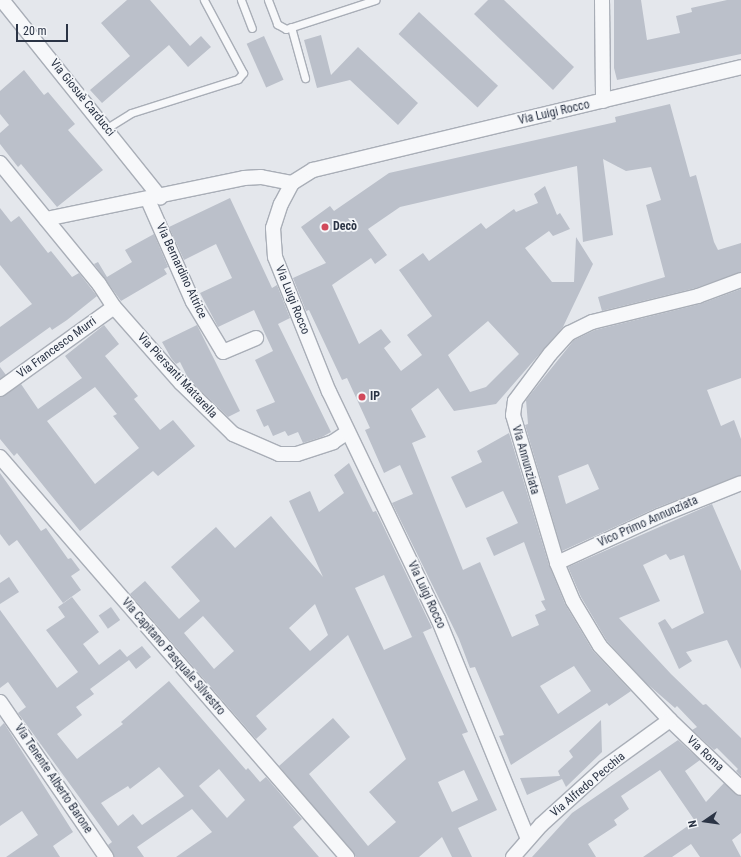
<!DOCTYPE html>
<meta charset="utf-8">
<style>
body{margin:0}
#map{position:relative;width:741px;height:857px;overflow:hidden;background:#e4e7ec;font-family:"Roboto Condensed",sans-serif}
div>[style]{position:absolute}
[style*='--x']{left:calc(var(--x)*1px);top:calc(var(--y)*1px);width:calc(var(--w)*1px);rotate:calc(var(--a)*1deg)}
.building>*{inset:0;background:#bbc0ca;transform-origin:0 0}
.roads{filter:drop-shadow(1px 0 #a9aeb7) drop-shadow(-1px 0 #a9aeb7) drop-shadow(0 1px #a9aeb7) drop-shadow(0 -1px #a9aeb7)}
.lane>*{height:7px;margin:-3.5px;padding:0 3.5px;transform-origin:3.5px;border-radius:3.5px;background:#f7f8fa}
.street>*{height:14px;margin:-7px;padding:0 7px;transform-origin:7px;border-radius:7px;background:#f7f8fa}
.dots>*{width:11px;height:11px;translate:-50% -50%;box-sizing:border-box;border:2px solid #f4f6f9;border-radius:50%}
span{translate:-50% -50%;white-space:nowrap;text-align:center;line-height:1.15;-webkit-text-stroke:3.5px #f4f6f9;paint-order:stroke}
.street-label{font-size:12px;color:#2b3445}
.poi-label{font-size:12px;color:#2b3445;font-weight:700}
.left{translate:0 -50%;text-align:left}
.north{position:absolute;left:685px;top:801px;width:40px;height:40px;-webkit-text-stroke:3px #f4f6f9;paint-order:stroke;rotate:257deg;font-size:11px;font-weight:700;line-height:16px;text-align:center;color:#2b3445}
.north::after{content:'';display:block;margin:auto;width:14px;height:18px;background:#2b3445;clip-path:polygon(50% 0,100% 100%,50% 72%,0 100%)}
.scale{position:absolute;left:16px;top:24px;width:52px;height:18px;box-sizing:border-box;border:2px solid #2b3445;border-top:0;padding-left:5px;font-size:12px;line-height:14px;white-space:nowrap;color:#2b3445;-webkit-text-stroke:3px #f4f6f9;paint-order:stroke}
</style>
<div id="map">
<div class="building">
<i style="clip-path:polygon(127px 0,150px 0,190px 46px,201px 36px,211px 47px,188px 67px,169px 45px,102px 103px,90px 90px,130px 56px,101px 23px)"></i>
<i style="clip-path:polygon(488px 0,504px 0,574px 67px,553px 90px,474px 14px)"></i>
<i style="clip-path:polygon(614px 0,641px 0,647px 40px,680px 33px,676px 16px,692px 12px,691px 8px,727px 0,741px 0,741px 54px,617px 80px,614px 68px)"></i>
<i style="left:419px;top:12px;width:108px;height:30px;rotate:43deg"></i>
<i style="clip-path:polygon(321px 35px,331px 75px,358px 47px,418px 103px,398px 125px,350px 80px,317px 88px,304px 40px)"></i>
<i style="left:264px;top:36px;width:48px;height:19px;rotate:66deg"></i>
<i style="clip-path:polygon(24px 70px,44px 95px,48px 92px,75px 124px,68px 130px,103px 170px,57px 207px,21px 164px,18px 167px,0 144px,0 133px,9px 125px,0 114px,0 91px)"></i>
<i style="clip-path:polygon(evenodd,670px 104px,690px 177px,696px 175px,714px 242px,718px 250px,741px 243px,741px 272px,696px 288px,602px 311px,598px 297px,665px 277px,646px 205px,661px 200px,651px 167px,626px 171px,603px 159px,613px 235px,583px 242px,577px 166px,400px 207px,368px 229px,387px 255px,375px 264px,371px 258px,332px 285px,359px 344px,381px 329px,391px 342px,384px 348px,401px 371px,422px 355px,407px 335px,432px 316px,399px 270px,423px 253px,429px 261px,481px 223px,486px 229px,514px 209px,516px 212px,538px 203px,534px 194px,545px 186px,557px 215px,560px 213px,570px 229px,553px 236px,549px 231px,525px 248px,552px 282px,574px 282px,576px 237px,593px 264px,563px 327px,496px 404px,454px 411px,438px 388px,411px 409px,426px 437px,412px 443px,463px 570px,480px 562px,512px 637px,539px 625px,535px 615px,546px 610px,541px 601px,545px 600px,524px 542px,494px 556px,486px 538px,518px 523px,503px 491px,466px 508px,451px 477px,482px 462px,477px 451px,509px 433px,549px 565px,565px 604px,593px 651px,631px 691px,609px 706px,607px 703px,511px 765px,499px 736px,504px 735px,475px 667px,470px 668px,459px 639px,392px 503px,413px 494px,400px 465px,384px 473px,365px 430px,370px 428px,347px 378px,342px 380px,309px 310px,306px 311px,293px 278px,326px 263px,301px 227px,330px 206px,334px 211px,389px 173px,616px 122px,615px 117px,670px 104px,488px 321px,519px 354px,486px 387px,470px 392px,448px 355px,488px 321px,670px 104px,574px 666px,591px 691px,558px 714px,540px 686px,574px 666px)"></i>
<i style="clip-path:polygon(230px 198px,272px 288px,277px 285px,290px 318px,278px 324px,331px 432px,322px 437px,303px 443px,298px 432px,288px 436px,285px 431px,273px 436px,268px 425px,264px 427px,256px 410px,275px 402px,255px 360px,273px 351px,254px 310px,218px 327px,200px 293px,232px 278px,216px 244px,184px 260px,169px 227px)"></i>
<i style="clip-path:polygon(0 208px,11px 222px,19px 216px,48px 253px,51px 251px,72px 277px,79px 273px,97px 296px,67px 320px,52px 330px,50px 327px,0 363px,0 327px,32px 304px,0 265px)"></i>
<i style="clip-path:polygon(154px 234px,168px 267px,164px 269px,167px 274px,121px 301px,94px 264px,98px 262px,107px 277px,132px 262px,125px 250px)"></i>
<i style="clip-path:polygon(evenodd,741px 289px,741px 378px,707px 390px,721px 426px,734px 420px,741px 439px,741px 475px,656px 508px,562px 551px,525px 425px,528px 424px,526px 400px,574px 340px,595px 330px,700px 304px,741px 289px,588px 464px,599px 489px,566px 504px,558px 476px,588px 464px)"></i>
<i style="clip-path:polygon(evenodd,104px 325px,119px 344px,105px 356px,138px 396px,134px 399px,160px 430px,173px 420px,195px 446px,158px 476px,153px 471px,80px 531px,17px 453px,14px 456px,0 439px,0 397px,21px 384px,38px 409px,82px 378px,65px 356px,104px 325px,95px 387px,117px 414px,113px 416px,139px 448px,95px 484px,47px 421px,95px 387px)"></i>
<i style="clip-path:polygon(197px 325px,240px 411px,228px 417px,188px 378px,180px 362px,176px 364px,171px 358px,162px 342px)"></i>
<i style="clip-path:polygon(0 367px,6px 375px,0 379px)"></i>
<i style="clip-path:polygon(evenodd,349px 463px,373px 512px,376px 511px,432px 628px,412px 637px,384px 575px,355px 588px,384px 650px,423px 632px,468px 732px,462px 734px,497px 810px,458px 828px,472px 857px,452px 857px,442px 837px,419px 857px,356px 857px,279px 766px,333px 718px,350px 737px,309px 774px,368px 846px,396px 822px,369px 792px,406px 759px,348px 635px,256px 716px,267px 729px,256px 739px,130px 594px,145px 581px,179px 619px,200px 601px,171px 567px,216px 527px,235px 548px,271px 516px,323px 577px,289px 501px,310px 491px,319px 512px,344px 493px,334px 475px,349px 463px,315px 604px,328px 635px,310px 651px,289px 628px,315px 604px,349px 463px,203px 616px,234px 651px,214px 669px,184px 633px,203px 616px,349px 463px,464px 770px,478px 800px,452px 812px,438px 782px,464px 770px)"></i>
<i style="clip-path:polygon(0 473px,41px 531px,46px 528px,68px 559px,71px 558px,80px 570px,71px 576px,81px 590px,63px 603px,17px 540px,9px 546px,0 534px)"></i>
<i style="clip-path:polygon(712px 504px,741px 571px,741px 669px,727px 640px,686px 652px,692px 661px,679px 669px,658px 623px,665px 619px,672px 629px,704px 613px,684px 555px,670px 560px,666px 554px,643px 565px,660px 601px,619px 618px,671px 674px,703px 705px,706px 704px,741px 738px,741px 776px,736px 771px,738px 769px,717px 748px,714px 750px,692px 730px,697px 727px,677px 706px,675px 708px,645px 682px,607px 641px,581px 597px,568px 567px)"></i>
<i style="clip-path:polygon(9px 577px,19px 592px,0 604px,0 583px)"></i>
<i style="clip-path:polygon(evenodd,72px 597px,99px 632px,83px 644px,99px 665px,120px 649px,127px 657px,142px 646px,151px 657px,136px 669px,129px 660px,90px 689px,94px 694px,76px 707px,82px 715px,57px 734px,77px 759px,123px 724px,121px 722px,169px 681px,246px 770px,248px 768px,260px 782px,266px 777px,302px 819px,293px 827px,319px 857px,176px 857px,212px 832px,192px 809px,137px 847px,144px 857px,114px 857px,108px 845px,112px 842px,18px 713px,26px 707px,8px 682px,0 688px,0 610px,57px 688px,78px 672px,46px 630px,65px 617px,58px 607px,72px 597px,159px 767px,184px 796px,142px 825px,133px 814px,118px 826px,101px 803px,128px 786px,130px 789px,159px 767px,72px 597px,219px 769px,245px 800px,227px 818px,199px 786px,219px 769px)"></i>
<i style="left:111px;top:607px;width:16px;height:15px;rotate:55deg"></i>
<i style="clip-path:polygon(601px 720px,602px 752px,566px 787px,562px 779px,527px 795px,520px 778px,560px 776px,558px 771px,573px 757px,569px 751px)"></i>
<i style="clip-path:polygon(4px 723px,73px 832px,53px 846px,60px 857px,6px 857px,38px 835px,22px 811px,0 826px,0 727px)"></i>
<i style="clip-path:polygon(678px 740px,700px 760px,685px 771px,706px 802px,724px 783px,741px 796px,741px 833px,732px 840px,741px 857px,700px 857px,691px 844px,672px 857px,643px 857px,695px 821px,660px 770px,621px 796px,629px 809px,614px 820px,617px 825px,588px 844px,596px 857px,532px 857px,572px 813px)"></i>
</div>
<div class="roads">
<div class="lane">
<i style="--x:241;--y:0;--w:30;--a:69"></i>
<i style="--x:268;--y:0;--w:26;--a:69"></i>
<i style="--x:277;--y:24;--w:10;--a:29"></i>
<i style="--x:286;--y:29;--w:94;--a:-18"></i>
<i style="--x:291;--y:27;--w:53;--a:74.6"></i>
<i style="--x:107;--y:128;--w:28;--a:-32"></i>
<i style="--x:131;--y:113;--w:112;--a:-17.6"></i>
<i style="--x:238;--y:79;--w:8;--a:-50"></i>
<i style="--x:243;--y:73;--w:83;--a:-118.1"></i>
</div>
<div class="street">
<i style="--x:2;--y:0;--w:253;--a:51.3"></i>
<i style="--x:602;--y:0;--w:101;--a:89.4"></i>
<i style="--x:0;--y:163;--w:156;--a:50.7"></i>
<i style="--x:99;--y:284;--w:27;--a:57"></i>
<i style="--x:114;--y:307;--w:101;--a:48.6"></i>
<i style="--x:181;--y:383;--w:73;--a:44.4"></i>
<i style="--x:233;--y:434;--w:50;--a:23.5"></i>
<i style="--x:279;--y:454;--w:18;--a:0"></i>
<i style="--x:297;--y:454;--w:38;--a:-18"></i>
<i style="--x:333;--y:442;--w:18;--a:-34"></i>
<i style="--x:148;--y:200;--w:111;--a:66.2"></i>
<i style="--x:193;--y:302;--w:58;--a:59"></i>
<i style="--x:223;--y:352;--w:36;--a:-23"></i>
<i style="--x:46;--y:219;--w:202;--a:-11.7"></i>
<i style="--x:244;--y:178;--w:17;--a:-3"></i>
<i style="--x:261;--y:177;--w:32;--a:11"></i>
<i style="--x:741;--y:280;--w:46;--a:159.6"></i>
<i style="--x:698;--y:296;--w:109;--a:166.2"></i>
<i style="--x:592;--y:322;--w:25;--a:154"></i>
<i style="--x:569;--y:333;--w:28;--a:132"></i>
<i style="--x:550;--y:354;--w:59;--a:126.7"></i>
<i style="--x:515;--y:401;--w:14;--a:98"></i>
<i style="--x:513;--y:415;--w:154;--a:73.4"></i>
<i style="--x:557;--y:563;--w:41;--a:67.2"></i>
<i style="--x:573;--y:601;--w:52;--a:59"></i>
<i style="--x:600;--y:646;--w:102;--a:46.6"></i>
<i style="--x:670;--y:720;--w:98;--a:43.8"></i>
<i style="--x:0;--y:389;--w:140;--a:-35.7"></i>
<i style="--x:0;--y:457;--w:530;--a:49.06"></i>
<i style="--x:557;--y:563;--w:112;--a:-24.7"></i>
<i style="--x:659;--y:516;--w:88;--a:-21.9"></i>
<i style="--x:0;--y:702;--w:188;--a:55.6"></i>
<i style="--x:528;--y:839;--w:238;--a:-112.2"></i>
<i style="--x:438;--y:619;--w:252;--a:-115.6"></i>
<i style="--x:329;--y:392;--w:145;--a:-111.8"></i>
<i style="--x:275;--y:257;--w:29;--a:-94"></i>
<i style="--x:273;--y:228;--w:25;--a:-72"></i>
<i style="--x:281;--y:204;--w:24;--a:-62"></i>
<i style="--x:292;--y:183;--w:25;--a:-32"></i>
<i style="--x:313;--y:170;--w:440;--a:-13.5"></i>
<i style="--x:513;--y:857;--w:43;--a:-48.8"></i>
<i style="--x:541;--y:825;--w:86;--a:-42.2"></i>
<i style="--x:605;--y:767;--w:80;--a:-35.9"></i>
</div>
</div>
<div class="dots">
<i style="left:325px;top:227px;background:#d1495b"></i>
<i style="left:362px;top:397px;background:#d1495b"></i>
</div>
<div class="street-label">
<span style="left:82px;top:98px;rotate:51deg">Via Giosuè Carducci</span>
<span style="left:554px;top:113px;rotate:-13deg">Via Luigi Rocco</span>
<span style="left:181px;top:271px;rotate:65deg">Via Bernardino Attrice</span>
<span style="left:292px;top:300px;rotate:68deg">Via Luigi Rocco</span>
<span style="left:57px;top:348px;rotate:-36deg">Via Francesco Murri</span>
<span style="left:177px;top:376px;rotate:47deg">Via Piersanti Mattarella</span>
<span style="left:525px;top:460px;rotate:74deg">Via Annunziata</span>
<span style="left:648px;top:522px;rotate:-24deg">Vico Primo Annunziata</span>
<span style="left:426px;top:595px;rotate:65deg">Via Luigi Rocco</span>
<span style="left:173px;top:657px;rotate:49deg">Via Capitano Pasquale Silvestro</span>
<span style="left:705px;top:754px;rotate:43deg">Via Roma</span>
<span style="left:53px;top:779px;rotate:56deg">Via Tenente Alberto Barone</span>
<span style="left:588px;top:785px;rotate:-40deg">Via Alfredo Pecchia</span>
</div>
<div class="poi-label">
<span class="left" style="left:333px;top:227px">Decò</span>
<span class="left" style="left:370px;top:397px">IP</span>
</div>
<div class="north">N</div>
<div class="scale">20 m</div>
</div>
